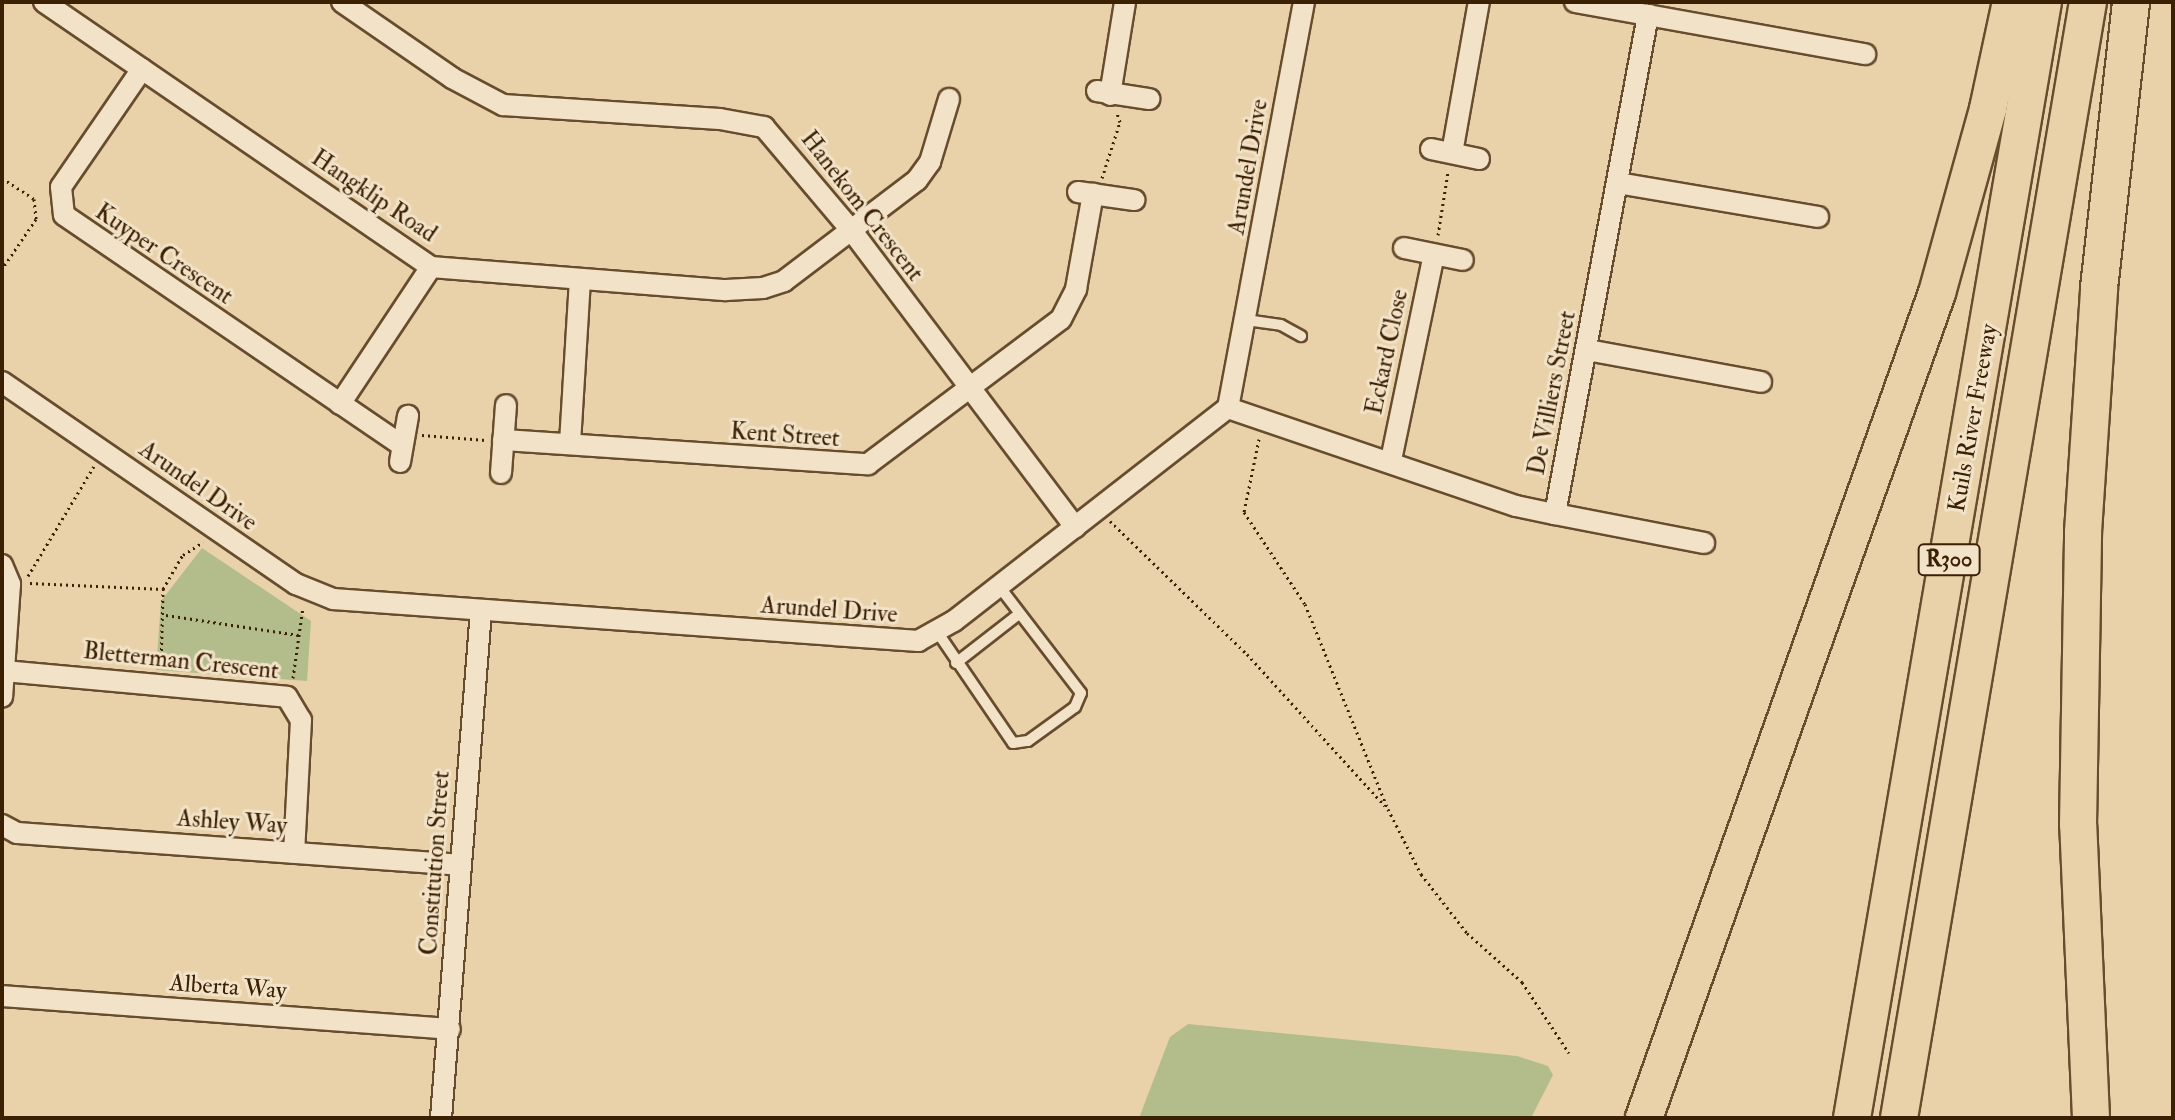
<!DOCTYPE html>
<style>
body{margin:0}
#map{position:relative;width:2175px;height:1120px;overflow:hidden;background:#e9d2aa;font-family:"IM FELL Double Pica",serif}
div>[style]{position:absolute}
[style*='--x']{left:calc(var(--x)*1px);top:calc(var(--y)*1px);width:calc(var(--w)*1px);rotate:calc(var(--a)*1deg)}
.green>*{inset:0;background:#b3bd8b}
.path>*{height:3px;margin-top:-1.5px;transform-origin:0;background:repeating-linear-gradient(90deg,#3c2003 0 2px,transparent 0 6px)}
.roads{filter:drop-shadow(2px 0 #674c2d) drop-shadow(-2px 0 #674c2d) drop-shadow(0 2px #674c2d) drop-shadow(0 -2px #674c2d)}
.lane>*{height:10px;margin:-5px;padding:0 5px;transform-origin:5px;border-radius:5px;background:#f1e2c8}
.street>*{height:20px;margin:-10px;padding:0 10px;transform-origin:10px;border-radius:10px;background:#f1e2c8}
.highway>*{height:36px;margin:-18px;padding:0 18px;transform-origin:18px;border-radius:18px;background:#e9d2aa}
span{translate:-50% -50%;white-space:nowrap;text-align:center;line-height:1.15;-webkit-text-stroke:6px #f1e2c8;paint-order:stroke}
.shield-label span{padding:2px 6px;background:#f1e2c8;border:2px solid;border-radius:6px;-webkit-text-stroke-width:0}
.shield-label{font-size:22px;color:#3c2003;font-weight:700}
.street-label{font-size:24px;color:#3c2003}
.frame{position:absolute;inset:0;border:4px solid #3c2003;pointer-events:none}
</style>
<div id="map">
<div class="green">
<i style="clip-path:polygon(202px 548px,311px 621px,307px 681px,156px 670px,161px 601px)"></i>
<i style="clip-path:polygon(1188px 1024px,1517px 1056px,1548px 1066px,1553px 1075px,1531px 1118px,1139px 1118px,1170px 1037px)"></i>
</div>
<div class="path">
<i style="--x:2;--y:178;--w:38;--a:33"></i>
<i style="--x:34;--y:199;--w:20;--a:84"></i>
<i style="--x:36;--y:219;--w:60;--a:124.2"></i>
<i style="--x:1102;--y:178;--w:59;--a:-72.2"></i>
<i style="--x:1120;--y:122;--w:9;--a:-108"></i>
<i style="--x:1438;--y:235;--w:64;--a:-81"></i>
<i style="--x:422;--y:435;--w:64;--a:4.5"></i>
<i style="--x:1259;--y:439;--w:75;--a:101.6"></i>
<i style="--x:1244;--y:512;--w:110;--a:56.5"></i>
<i style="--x:1305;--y:604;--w:221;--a:68"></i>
<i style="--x:1388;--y:809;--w:73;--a:63.1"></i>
<i style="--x:1421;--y:874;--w:75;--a:52.1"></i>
<i style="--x:1467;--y:933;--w:74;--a:41.7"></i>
<i style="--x:1522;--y:982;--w:85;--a:56.5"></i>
<i style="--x:1110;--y:521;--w:191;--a:44.2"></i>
<i style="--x:1247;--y:654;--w:205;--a:47.8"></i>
<i style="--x:28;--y:576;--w:128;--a:-59"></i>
<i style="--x:30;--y:583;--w:133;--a:2.6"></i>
<i style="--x:163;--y:589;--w:39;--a:-60"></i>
<i style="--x:183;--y:555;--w:24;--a:-33"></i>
<i style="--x:166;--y:615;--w:134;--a:8.6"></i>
<i style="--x:161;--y:668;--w:79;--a:-88.5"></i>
<i style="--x:293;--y:678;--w:72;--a:-82"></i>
</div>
<div class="roads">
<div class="lane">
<i style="--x:1246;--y:320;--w:35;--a:8"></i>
<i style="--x:1281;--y:325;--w:23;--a:29"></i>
<i style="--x:938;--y:633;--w:133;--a:55.7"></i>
<i style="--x:1013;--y:743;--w:15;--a:-8"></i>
<i style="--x:1028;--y:741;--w:58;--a:-35.9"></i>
<i style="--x:1075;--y:707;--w:15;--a:-67"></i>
<i style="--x:1081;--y:693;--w:135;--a:-127.5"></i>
<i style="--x:956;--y:663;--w:80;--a:-37.9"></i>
</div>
<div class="street">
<i style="--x:44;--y:2;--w:469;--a:34.4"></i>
<i style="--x:431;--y:267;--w:296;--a:4.5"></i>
<i style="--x:726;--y:290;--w:37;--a:-3"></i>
<i style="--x:763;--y:288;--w:22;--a:-18"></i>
<i style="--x:784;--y:281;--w:167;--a:-37.2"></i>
<i style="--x:917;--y:180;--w:22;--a:-54"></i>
<i style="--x:930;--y:162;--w:66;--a:-73.2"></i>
<i style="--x:342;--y:2;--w:134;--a:34.6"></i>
<i style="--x:452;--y:78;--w:58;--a:27.9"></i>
<i style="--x:503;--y:105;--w:217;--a:3.7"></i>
<i style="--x:720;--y:119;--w:45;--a:10.3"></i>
<i style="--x:764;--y:127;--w:136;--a:49.8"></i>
<i style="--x:852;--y:231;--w:371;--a:53"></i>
<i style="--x:1575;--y:2;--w:295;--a:10.2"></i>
<i style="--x:142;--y:69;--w:143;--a:124.5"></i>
<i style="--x:61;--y:187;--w:28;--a:84"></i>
<i style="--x:64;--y:215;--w:407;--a:34.3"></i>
<i style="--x:1097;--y:91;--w:53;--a:8.7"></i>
<i style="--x:1110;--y:95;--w:94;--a:-80.8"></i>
<i style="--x:1431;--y:149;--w:49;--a:11.8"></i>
<i style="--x:1452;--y:153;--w:153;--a:-79.9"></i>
<i style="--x:1618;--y:183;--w:203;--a:9.6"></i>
<i style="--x:1078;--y:192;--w:57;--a:8.1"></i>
<i style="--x:1404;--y:248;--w:60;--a:11.5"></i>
<i style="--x:1587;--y:350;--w:177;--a:10.4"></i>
<i style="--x:2;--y:382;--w:357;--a:34.5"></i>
<i style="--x:296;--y:584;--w:40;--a:22"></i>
<i style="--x:333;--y:599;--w:587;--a:4.11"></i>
<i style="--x:918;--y:641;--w:41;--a:-29.1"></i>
<i style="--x:954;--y:621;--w:347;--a:-37.9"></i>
<i style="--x:1228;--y:408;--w:413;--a:-79.4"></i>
<i style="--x:340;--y:404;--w:164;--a:-56.4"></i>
<i style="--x:1228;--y:408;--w:304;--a:18.8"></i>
<i style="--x:1516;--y:506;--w:40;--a:12"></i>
<i style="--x:1555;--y:514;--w:508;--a:-79.44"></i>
<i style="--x:503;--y:440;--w:366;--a:3.8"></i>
<i style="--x:868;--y:464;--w:241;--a:-36.9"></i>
<i style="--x:1061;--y:319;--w:34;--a:-63"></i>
<i style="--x:1076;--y:289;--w:97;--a:-79.9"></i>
<i style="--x:570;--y:443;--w:163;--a:-86.5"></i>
<i style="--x:1391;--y:460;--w:209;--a:-78.2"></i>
<i style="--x:400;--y:462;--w:47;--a:-80.1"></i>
<i style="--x:501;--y:473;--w:68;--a:-85.8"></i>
<i style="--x:1555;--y:514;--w:152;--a:11"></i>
<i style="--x:2;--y:565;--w:21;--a:67"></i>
<i style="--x:10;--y:584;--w:113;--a:94"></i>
<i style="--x:4;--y:671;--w:284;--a:5.2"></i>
<i style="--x:287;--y:697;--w:27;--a:59"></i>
<i style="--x:301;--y:720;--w:133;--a:93"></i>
<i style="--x:2;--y:825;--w:17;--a:28"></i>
<i style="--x:17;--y:833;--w:444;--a:4.1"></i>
<i style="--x:2;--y:996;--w:449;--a:4.2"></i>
<i style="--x:441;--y:1118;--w:509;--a:-85.49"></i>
</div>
<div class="highway">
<i style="--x:1644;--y:1118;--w:875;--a:-70.45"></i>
<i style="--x:1937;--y:293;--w:191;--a:-74.5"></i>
<i style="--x:1988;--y:109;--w:109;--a:-77.9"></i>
<i style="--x:1852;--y:1118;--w:1132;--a:-80.29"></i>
<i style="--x:1899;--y:1118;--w:1132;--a:-80.39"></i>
<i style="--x:2091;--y:1118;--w:293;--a:-92.5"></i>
<i style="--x:2078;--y:825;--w:293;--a:-89"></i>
<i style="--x:2083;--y:532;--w:245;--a:-86.2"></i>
<i style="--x:2099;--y:288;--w:288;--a:-83.6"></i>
</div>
</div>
<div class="shield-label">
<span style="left:1949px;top:560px">R300</span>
</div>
<div class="street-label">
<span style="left:1248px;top:167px;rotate:-80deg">Arundel Drive</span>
<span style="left:374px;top:196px;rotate:34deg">Hangklip Road</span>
<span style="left:862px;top:206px;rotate:52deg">Hanekom Crescent</span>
<span style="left:164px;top:254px;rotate:34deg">Kuyper Crescent</span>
<span style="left:1387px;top:352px;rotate:-78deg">Eckard Close</span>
<span style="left:1552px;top:393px;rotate:-79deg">De Villiers Street</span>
<span style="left:1973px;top:418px;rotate:-80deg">Kuils River Freeway</span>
<span style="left:785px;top:435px;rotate:4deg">Kent Street</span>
<span style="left:198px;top:486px;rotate:35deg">Arundel Drive</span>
<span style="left:829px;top:610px;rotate:4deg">Arundel Drive</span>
<span style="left:181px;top:661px;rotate:6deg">Bletterman Crescent</span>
<span style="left:232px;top:822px;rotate:4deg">Ashley Way</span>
<span style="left:435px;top:863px;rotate:-86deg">Constitution Street</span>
<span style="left:228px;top:987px;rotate:4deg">Alberta Way</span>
</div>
<div class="frame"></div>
</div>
